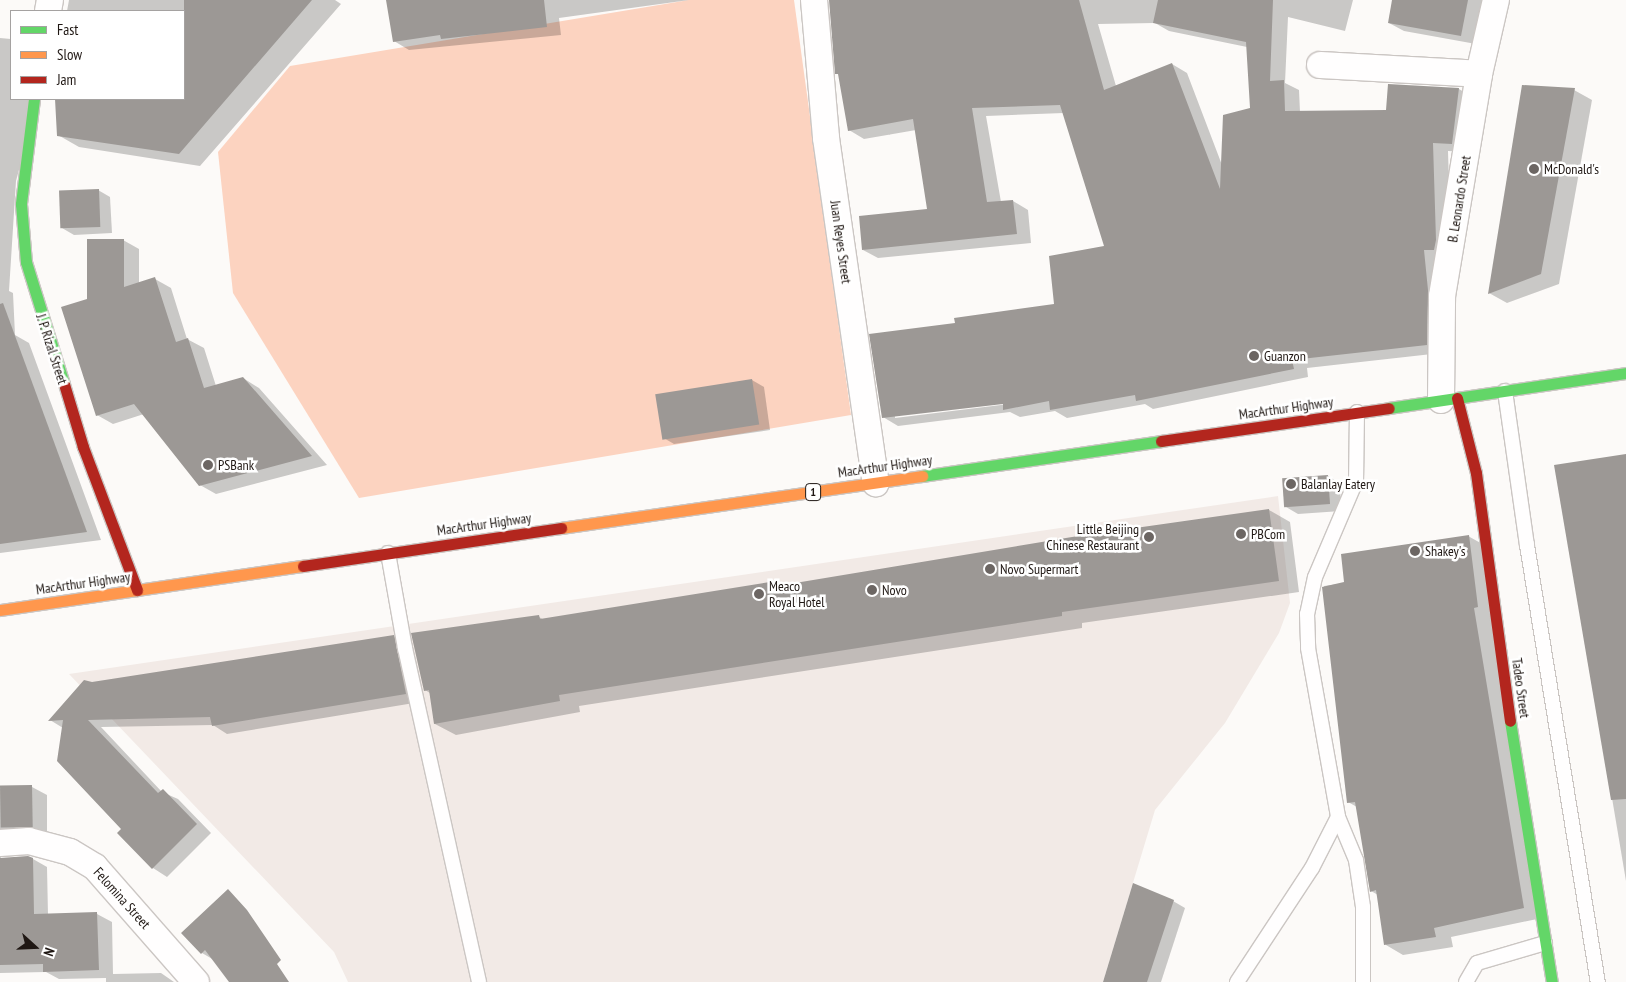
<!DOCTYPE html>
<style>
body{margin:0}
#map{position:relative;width:1626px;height:982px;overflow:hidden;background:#fcfaf8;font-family:"PT Sans Narrow",sans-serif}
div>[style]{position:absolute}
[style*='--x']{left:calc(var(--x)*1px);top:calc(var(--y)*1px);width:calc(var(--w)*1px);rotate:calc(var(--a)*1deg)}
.built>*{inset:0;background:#f2eae6}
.green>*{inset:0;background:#fcd3c0}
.shadow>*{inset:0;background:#0003}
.building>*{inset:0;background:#9c9895;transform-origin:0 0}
.roads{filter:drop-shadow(1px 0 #cbc6c3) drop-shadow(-1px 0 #cbc6c3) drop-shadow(0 1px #cbc6c3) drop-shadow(0 -1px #cbc6c3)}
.lane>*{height:14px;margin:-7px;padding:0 7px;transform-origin:7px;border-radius:7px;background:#fffefe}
.street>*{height:26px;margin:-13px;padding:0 13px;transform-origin:13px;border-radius:13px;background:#fffefe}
.fast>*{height:11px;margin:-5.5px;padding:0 5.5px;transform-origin:5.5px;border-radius:5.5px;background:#63d668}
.slow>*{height:11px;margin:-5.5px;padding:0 5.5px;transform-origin:5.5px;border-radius:5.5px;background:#ff974d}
.jam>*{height:11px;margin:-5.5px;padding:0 5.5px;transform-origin:5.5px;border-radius:5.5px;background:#b3261e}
.dots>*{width:14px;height:14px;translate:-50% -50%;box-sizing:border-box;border:2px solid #fff;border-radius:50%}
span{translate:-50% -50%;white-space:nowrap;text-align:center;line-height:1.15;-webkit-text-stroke:5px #fff;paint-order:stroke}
.shield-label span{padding:1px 4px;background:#fff;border:1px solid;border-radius:4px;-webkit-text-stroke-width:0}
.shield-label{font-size:12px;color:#1f1713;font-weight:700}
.poi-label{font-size:14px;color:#1f1713}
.left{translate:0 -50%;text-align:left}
.right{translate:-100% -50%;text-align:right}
.street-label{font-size:14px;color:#1f1713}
.legend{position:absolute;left:10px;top:10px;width:175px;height:90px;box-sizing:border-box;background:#fff;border:1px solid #a5a2a1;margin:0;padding:6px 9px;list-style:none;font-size:15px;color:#1f1713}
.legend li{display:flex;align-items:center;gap:10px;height:25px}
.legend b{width:25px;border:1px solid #a5a2a1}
.north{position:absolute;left:10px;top:922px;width:50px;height:50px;-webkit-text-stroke:4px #fff;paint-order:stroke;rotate:110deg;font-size:14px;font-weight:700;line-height:20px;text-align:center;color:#1f1713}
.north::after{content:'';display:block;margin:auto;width:18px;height:22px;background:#1f1713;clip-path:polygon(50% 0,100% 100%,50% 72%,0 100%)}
</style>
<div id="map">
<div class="built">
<i style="clip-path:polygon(1278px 496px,1290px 603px,1279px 633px,1225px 723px,1155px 810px,1103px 982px,348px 982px,334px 952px,69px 674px)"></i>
</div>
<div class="green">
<i style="clip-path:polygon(689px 0,794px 0,851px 415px,359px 498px,233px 293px,218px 152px,290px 66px)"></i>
</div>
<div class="shadow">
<i style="clip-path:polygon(69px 0,335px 0,341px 4px,200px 166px,79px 147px,58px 135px,56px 99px,184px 99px,184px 11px,67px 11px)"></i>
<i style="clip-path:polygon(388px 0,689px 0,559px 18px,561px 35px,409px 50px,394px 41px)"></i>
<i style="clip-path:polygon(evenodd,830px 0,1353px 0,1345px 31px,1288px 17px,1285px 83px,1299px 90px,1300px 112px,1388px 111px,1389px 85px,1459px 89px,1474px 98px,1467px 152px,1448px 151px,1451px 249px,1441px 353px,1307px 368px,1308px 377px,1153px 409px,1145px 404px,1067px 418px,1055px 411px,1020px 417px,1010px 412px,898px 426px,883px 417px,956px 324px,1055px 305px,1106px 247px,1064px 113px,986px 116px,1001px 202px,1013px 201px,1028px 210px,1031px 243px,878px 258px,863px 250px,928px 210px,916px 130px,864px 139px,849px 130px,830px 0,1155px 23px,1169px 31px,1247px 47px,1251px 109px,1222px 165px,1187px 73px,1172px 64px,1116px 86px,1098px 24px,1155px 23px,830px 0,1009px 402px,1009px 404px,895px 418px,895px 415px,1009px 402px)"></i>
<i style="clip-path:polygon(1393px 0,1484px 0,1476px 44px,1404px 31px,1389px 23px)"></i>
<i style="clip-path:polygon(0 38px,11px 39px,11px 99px,38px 99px,16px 181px,9px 291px,13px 293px,15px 335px,29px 343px,101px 540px,0 553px)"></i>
<i style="clip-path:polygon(1574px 90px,1592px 100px,1559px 284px,1507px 303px,1489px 293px)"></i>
<i style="clip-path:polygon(98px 190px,110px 197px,112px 233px,74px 235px,62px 228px)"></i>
<i style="clip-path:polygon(123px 240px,139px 249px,139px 284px,155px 279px,171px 288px,187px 339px,204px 348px,216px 386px,243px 378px,259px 388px,327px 465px,216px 494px,200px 485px,144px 414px,113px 424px,97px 415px,89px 300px)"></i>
<i style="clip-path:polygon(752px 380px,764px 387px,770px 430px,674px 444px,662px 437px)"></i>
<i style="clip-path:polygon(1626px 455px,1626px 881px,1556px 466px)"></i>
<i style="clip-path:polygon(1328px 476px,1340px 483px,1341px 511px,1298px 514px,1286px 507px)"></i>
<i style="clip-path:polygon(1269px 510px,1290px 522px,1299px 592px,1082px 623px,1082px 628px,579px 706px,580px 712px,456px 735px,435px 724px,430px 693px,425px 690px,539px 617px,544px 620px,776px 582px,783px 586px,1072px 538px)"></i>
<i style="clip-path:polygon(1468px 536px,1486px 546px,1542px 918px,1451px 937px,1453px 947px,1403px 955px,1386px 945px,1378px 895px,1371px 891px,1357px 807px,1348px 802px,1324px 586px,1346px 583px)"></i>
<i style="clip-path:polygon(394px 636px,408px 645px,420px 702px,227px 734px,213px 725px,101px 727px,162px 792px,178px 799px,211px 833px,167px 877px,153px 868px,118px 833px,123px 829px,63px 728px,50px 720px,84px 681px,92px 684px)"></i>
<i style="clip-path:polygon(32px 787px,47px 795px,47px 834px,0 845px,1px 859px,33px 859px,47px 867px,48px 915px,97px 914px,112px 922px,113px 974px,161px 973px,174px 982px,106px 982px,106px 978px,59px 979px,46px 972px,0 973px,0 789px)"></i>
<i style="clip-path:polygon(222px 896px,214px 960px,202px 953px,183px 933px)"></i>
<i style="clip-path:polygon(1173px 901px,1185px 908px,1161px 982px,1105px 982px)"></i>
</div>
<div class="building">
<i style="clip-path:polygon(184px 0,312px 0,179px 154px,57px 136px,55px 99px,184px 99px)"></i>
<i style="clip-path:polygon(386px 0,544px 0,547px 27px,441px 39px,440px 35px,393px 42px)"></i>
<i style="clip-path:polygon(829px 0,1079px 0,1104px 90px,1172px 63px,1220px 189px,1223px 115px,1250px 108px,1246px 42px,1153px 23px,1158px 0,1273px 0,1270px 81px,1284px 80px,1285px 111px,1386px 110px,1388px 84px,1459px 88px,1452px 144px,1433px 143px,1436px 240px,1434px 250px,1424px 250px,1428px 290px,1427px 345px,1292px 360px,1294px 369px,1136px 401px,1135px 395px,1050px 410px,1049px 401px,1003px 410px,1003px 404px,882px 418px,869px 334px,955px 323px,954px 318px,1054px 304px,1049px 256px,1104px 246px,1060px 105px,972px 108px,987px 202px,1013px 200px,1017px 234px,862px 250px,859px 216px,927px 209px,913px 119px,848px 131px,838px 74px,835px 74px)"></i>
<i style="clip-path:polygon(1392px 0,1468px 0,1461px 36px,1388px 23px)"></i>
<i style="clip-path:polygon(1522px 85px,1575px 88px,1541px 274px,1488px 294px)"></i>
<i style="left:99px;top:189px;width:38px;height:40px;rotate:88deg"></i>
<i style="clip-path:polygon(87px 239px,124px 239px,124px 287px,155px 277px,176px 342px,188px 338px,204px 388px,243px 377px,312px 456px,199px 486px,134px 404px,96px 416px,61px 307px,87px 299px)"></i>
<i style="clip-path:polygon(3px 303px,87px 532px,0 544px,0 304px)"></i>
<i style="left:752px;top:379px;width:46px;height:98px;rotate:81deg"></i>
<i style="clip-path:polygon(1626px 454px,1626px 799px,1611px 800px,1554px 465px)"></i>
<i style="left:1328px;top:475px;width:29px;height:46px;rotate:86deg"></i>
<i style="clip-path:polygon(1269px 509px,1279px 581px,1062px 612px,1062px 616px,559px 695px,560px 701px,434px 724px,429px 690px,424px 691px,411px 633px,539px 615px,540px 619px,776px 581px,777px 586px,1072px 537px)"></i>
<i style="clip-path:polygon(1469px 535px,1478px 607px,1474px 608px,1524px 908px,1434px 928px,1436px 937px,1384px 945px,1376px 890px,1370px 892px,1355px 802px,1347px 803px,1322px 587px,1344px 582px,1341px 554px)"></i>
<i style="clip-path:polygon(394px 635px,406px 694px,212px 726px,210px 717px,88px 720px,158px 793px,163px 789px,197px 824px,152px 869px,117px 833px,121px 829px,57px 761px,63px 720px,48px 721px,84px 680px,92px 682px)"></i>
<i style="left:32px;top:785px;width:42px;height:32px;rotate:89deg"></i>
<i style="clip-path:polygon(28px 856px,33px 858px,34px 914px,97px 912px,99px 970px,43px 972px,43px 964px,0 965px,0 858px)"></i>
<i style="clip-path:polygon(1133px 883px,1174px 900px,1147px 982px,1103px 982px)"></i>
<i style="clip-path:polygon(228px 889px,247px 910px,281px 960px,277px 964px,289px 982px,229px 982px,205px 950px,201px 954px,181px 933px)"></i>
</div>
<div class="roads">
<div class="lane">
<i style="--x:1505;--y:391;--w:156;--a:81.9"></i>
<i style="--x:1527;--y:545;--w:443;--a:80.8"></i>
<i style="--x:1357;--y:412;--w:69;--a:90.8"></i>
<i style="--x:1356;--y:481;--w:104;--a:113.1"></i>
<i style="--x:1315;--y:577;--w:38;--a:102"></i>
<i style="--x:1307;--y:614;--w:34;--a:88"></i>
<i style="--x:1308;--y:648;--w:172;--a:79.9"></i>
<i style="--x:1338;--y:817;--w:47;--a:67.3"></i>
<i style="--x:1356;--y:860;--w:48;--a:81.5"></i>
<i style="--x:1363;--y:907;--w:75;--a:90"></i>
<i style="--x:388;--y:553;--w:97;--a:79.9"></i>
<i style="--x:405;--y:648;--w:342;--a:77.5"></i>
<i style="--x:1237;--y:982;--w:136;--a:-56.7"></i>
<i style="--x:1312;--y:868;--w:57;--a:-63"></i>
<i style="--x:1466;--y:982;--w:22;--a:-60"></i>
<i style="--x:1477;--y:963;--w:71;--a:-16.4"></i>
</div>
<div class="street">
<i style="--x:814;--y:0;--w:139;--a:85"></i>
<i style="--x:826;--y:138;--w:349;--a:81.8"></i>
<i style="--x:48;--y:11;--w:11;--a:-80"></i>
<i style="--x:1320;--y:65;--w:159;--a:3.2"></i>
<i style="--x:1441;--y:400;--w:104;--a:-89.4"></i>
<i style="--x:1442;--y:296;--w:225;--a:-80.5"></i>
<i style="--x:1479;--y:74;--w:76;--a:-77.1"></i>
<i style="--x:0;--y:843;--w:29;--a:-4"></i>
<i style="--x:29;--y:841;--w:42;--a:15"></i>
<i style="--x:70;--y:852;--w:29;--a:31"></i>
<i style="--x:95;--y:867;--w:153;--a:48.7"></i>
</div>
<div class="fast">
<i style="--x:34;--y:99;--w:106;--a:97.1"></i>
<i style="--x:21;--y:204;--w:58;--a:85.1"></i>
<i style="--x:26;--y:262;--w:128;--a:72.7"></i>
<i style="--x:1389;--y:408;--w:240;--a:-8.4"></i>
<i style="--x:922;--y:476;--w:242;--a:-8.3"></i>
<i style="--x:1510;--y:721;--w:264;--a:80.9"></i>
</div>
<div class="slow">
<i style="--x:561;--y:528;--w:365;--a:-8.2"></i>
<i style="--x:0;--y:610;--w:306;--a:-8.3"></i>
</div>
<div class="jam">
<i style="--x:64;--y:384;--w:66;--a:73.2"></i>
<i style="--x:83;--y:447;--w:153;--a:69.3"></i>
<i style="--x:1457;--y:398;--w:77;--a:75.8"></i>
<i style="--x:1476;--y:473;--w:250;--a:82.2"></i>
<i style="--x:1161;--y:441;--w:230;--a:-8.2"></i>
<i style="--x:303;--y:566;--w:261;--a:-8.4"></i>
</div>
</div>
<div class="dots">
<i style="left:1534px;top:169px;background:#6c6663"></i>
<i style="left:1254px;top:356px;background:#6c6663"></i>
<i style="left:208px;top:465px;background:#6c6663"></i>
<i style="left:1291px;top:484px;background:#6c6663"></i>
<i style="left:1241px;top:534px;background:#6c6663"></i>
<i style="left:1149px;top:537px;background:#6c6663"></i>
<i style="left:1415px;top:551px;background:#6c6663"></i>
<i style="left:990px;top:569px;background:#6c6663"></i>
<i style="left:872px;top:590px;background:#6c6663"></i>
<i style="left:759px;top:594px;background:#6c6663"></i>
</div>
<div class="shield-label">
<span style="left:813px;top:492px">1</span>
</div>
<div class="poi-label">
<span class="left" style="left:1544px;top:169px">McDonald's</span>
<span class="left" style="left:1264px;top:356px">Guanzon</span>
<span class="left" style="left:218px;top:465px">PSBank</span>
<span class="left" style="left:1301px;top:484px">Balanlay Eatery</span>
<span class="right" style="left:1139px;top:537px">Little Beijing<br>Chinese Restaurant</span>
<span class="left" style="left:1251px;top:534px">PBCom</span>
<span class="left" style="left:1425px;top:551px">Shakey's</span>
<span class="left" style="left:1000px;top:569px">Novo Supermart</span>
<span class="left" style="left:769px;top:594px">Meaco<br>Royal Hotel</span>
<span class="left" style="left:882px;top:590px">Novo</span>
</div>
<div class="street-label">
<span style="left:1459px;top:199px;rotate:-81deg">B. Leonardo Street</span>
<span style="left:841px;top:242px;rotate:82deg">Juan Reyes Street</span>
<span style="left:52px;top:349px;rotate:72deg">J. P. Rizal Street</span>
<span style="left:1286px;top:408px;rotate:-8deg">MacArthur Highway</span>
<span style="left:885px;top:466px;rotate:-8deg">MacArthur Highway</span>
<span style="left:484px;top:524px;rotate:-8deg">MacArthur Highway</span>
<span style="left:83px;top:583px;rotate:-8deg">MacArthur Highway</span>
<span style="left:1521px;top:688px;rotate:82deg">Tadeo Street</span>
<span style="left:122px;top:898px;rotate:48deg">Felomina Street</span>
</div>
<ul class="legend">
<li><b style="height:6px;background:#63d668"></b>Fast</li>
<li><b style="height:6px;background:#ff974d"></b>Slow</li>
<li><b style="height:6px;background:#b3261e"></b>Jam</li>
</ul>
<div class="north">N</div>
</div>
